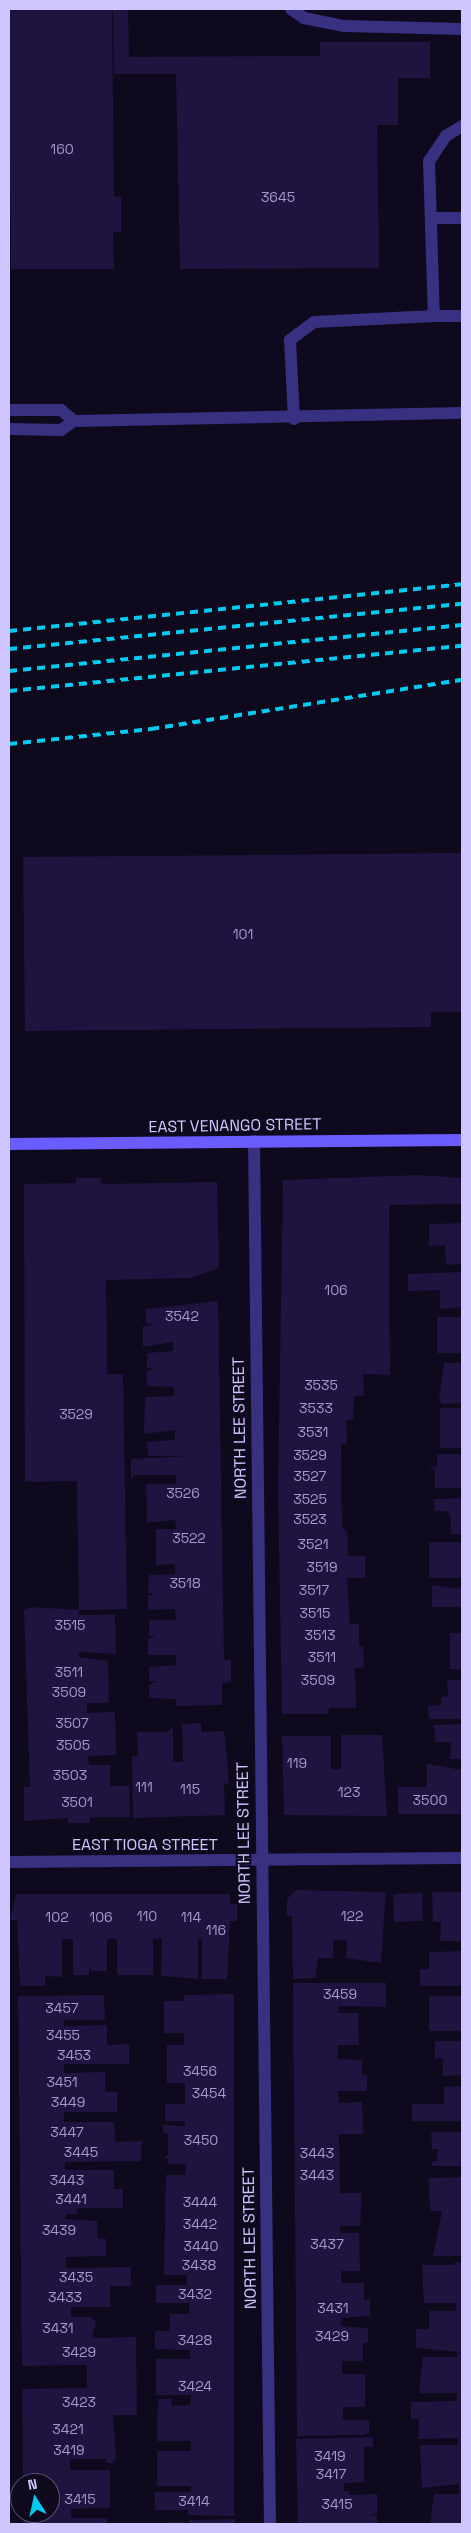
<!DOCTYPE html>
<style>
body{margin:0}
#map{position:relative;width:471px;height:2533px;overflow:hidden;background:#0e091d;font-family:"Space Grotesk",sans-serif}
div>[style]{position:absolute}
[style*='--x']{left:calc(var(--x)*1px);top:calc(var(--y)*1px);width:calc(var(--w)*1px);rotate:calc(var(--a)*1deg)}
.building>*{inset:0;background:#1f143f;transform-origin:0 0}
.lane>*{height:12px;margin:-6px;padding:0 6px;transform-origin:6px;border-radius:6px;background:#383080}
.street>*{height:12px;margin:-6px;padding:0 6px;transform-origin:6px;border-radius:6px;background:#383080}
.secondary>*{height:12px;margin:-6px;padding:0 6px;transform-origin:6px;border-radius:6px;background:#6a5cff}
.rail>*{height:4px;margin-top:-2px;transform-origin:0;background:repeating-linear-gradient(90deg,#00caf0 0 8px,transparent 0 14px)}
span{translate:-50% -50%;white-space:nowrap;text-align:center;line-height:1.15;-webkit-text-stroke:4.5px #0e091d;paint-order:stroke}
.number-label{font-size:14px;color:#a399cf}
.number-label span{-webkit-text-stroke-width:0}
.street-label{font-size:16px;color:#cfc5ff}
.frame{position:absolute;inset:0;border:10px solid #cfc5ff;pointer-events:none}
.north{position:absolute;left:10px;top:2473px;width:50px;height:50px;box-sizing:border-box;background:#0e091d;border:1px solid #5b5477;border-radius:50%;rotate:350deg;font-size:14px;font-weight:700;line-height:20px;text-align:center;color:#cfc5ff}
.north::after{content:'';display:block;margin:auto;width:18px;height:22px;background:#00caf0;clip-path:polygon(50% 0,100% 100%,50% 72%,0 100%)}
</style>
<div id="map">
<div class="building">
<i style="clip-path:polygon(9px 9px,112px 9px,114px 197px,121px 196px,121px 232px,113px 232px,114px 269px,11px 269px)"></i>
<i style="clip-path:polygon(113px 9px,128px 9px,129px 57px,320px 56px,320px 42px,430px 42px,430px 78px,398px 78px,398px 125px,377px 125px,379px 268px,180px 269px,176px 74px,114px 74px)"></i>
<i style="clip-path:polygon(462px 853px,462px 1012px,431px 1012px,431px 1027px,25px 1031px,23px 857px)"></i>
<i style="clip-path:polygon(419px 1175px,462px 1178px,462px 1204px,389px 1205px,390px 1375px,363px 1374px,364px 1396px,354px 1396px,353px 1420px,346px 1420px,347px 1444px,341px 1444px,342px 1527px,347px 1532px,348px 1556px,365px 1556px,365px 1578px,347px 1578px,350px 1624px,359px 1624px,359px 1646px,363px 1646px,364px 1667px,355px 1668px,356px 1708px,329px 1708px,328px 1714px,282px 1714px,278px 1487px,283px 1180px)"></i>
<i style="clip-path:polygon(76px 1178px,101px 1178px,101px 1184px,217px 1182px,219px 1268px,191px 1278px,106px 1280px,107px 1374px,123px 1374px,127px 1609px,79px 1610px,77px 1481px,25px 1482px,24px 1184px,76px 1183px)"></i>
<i style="clip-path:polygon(462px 1223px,462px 1264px,446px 1265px,445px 1245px,429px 1246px,429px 1224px)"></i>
<i style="clip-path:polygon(462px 1272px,462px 1307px,440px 1309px,440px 1290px,408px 1291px,408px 1274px)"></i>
<i style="clip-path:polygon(218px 1301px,224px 1660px,231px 1659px,231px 1682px,222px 1683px,222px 1705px,177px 1706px,176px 1699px,149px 1698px,149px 1685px,157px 1681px,149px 1681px,149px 1667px,176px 1665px,176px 1655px,148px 1655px,148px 1639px,156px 1636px,149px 1636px,149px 1620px,176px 1620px,175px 1609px,148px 1610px,148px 1595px,155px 1595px,148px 1592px,149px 1575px,175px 1574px,175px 1564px,156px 1565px,156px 1529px,176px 1529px,175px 1520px,147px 1523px,146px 1484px,176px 1484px,176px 1475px,135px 1475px,131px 1480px,131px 1459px,191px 1456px,148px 1456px,147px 1442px,175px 1440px,175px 1430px,144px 1434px,145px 1397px,174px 1396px,174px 1387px,147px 1386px,146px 1371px,154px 1368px,147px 1368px,147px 1353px,173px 1351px,173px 1342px,143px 1347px,143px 1326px,153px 1325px,146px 1323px,146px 1309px)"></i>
<i style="left:462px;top:1317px;width:36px;height:25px;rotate:90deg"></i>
<i style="clip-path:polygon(444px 1363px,462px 1363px,462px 1403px,443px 1404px,439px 1400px)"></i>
<i style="left:462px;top:1408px;width:40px;height:22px;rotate:90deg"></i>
<i style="clip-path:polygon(437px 1454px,462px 1454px,462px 1488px,435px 1488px,435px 1471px,429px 1466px,437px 1467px)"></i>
<i style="clip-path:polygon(462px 1498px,462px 1534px,451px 1534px,451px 1517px,447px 1511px,435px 1511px,434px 1499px)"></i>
<i style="left:462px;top:1542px;width:36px;height:33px;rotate:90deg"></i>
<i style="clip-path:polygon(432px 1585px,462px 1589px,462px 1607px,432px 1607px)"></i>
<i style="clip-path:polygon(31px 1607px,79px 1610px,79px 1615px,115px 1615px,116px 1654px,79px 1652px,79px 1657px,108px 1661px,109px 1703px,87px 1703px,87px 1713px,115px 1712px,116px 1755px,88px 1756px,89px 1765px,110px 1765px,110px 1786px,129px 1786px,130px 1817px,90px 1817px,90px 1823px,68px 1823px,68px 1818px,24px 1821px,24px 1787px,30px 1787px,24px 1610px)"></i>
<i style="left:462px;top:1633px;width:36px;height:12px;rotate:90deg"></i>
<i style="clip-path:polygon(447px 1680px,462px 1680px,462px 1719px,429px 1719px,428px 1706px,441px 1705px,441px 1697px,448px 1696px)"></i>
<i style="clip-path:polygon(201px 1723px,201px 1732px,223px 1731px,225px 1738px,229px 1784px,224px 1783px,225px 1815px,133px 1818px,132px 1756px,138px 1756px,137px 1732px,167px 1732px,173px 1727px,173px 1762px,183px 1762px,182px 1724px)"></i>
<i style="clip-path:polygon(462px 1724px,462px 1759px,450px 1759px,451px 1742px,435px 1742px,434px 1725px)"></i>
<i style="clip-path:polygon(341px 1735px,382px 1735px,387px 1816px,284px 1815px,282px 1736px,331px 1736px,331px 1769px,341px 1769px)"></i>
<i style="clip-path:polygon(427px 1764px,462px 1770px,462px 1814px,398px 1814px,398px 1787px,427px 1787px)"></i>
<i style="clip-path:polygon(296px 1890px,386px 1892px,381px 1963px,346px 1958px,347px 1940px,333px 1940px,333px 1958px,318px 1958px,315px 1978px,293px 1979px,292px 1916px,287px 1916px,287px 1899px)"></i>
<i style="clip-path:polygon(432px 1892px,462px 1892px,462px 1941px,440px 1941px,441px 1922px,433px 1922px)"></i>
<i style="left:422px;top:1893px;width:28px;height:29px;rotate:88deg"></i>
<i style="clip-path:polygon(16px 1894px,230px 1894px,230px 1904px,237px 1904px,237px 1921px,230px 1921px,227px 1979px,202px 1979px,202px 1939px,198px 1939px,198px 1979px,161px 1976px,162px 1938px,153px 1939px,153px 1975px,117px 1975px,117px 1939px,107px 1939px,107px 1971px,92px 1971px,89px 1965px,89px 1975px,73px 1975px,73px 1939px,62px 1939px,62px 1977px,45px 1976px,45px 1986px,20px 1986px,17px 1920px,10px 1920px)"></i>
<i style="clip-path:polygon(462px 1951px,462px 1986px,420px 1986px,420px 1969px,429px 1969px,429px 1952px)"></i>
<i style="clip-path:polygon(293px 1983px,386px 1983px,386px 2007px,339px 2006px,338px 2013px,358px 2013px,359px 2045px,338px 2045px,338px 2059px,362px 2060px,362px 2075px,367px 2075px,367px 2091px,338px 2091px,339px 2103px,362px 2102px,363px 2134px,339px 2134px,340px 2193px,362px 2193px,360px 2226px,340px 2226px,340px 2233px,359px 2233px,360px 2271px,341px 2271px,341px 2283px,364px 2283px,364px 2300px,370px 2299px,370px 2316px,341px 2318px,341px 2326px,368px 2328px,368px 2343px,363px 2343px,363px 2361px,342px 2361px,342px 2374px,365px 2374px,365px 2407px,343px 2407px,343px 2420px,369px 2420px,369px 2433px,364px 2435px,297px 2436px)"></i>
<i style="clip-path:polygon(234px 1994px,234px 2516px,188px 2515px,188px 2510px,155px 2510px,155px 2492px,191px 2492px,191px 2486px,157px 2486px,157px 2451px,191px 2451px,191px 2441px,157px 2441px,158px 2399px,172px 2399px,171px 2406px,190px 2405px,191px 2401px,191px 2395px,156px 2395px,156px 2359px,190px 2359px,190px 2350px,155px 2349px,155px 2331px,170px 2331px,170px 2314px,189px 2314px,189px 2303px,156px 2303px,156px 2285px,187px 2285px,187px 2275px,164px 2275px,166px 2175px,185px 2175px,186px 2164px,168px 2164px,168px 2158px,163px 2159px,168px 2154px,168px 2133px,163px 2133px,163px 2125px,185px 2126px,185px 2121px,165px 2121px,165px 2104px,185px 2104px,185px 2083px,167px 2083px,167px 2045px,184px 2045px,184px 2033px,164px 2033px,164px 2001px,184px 2001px,184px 1995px)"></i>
<i style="clip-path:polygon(104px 1995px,105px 2020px,64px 2020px,64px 2026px,107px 2025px,107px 2045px,129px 2044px,129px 2064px,64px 2064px,64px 2073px,105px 2072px,105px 2092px,117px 2092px,117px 2112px,64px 2112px,64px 2122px,114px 2122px,115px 2142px,142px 2141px,141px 2161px,65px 2162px,65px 2170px,114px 2170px,114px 2189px,123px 2189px,123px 2208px,77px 2208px,77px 2214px,66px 2214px,65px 2219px,97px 2221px,98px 2238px,106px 2239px,106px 2256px,66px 2257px,66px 2268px,131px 2267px,131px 2286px,110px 2286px,110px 2307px,71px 2307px,71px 2317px,91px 2317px,96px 2322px,92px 2338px,136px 2337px,137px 2415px,113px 2415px,116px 2458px,112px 2463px,106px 2463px,106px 2459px,70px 2459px,70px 2470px,110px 2470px,110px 2508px,71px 2509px,71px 2518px,107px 2518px,107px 2524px,23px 2524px,23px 2513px,50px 2513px,50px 2483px,23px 2483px,22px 2389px,87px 2388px,87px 2365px,22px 2366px,18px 1996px)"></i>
<i style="left:462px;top:1996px;width:35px;height:33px;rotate:90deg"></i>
<i style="clip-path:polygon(435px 2041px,462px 2041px,462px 2075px,443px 2076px,443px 2058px,435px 2059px)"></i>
<i style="clip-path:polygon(462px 2086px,462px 2121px,412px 2121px,412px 2104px,444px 2104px,444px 2087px)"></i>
<i style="clip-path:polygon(431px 2132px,462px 2132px,462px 2166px,432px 2166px,432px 2161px,437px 2161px,438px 2149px,432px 2149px)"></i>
<i style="clip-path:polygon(462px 2177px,462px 2256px,433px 2256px,442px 2211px,430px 2211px,429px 2178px)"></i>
<i style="clip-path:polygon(455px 2262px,462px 2262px,462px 2352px,416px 2348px,416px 2329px,429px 2329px,429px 2311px,456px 2311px,456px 2303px,424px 2303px,422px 2265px,455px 2265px)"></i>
<i style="clip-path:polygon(457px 2353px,462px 2353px,462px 2524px,430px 2524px,434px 2494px,459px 2494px,459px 2484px,422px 2488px,420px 2445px,458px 2445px,458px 2438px,418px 2439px,419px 2419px,411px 2419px,411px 2402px,457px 2401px,457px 2393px,419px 2393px,423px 2357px,457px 2357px)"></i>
<i style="clip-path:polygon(373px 2437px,373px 2447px,364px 2447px,364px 2482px,344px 2483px,344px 2491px,349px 2491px,349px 2495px,377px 2494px,377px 2513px,368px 2516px,377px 2515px,377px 2524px,298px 2524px,296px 2439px)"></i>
<i style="clip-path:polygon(235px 2519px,235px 2524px,189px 2524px,189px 2520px)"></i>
<i style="left:167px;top:2522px;width:17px;height:2px"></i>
</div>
<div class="lane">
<i style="--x:291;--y:9;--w:16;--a:35"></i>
<i style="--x:304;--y:18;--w:41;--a:11.3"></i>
<i style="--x:344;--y:26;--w:118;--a:1.5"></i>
<i style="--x:462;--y:126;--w:19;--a:148"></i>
<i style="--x:446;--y:136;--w:30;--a:124"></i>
<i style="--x:429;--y:161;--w:155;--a:88.2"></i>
<i style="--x:434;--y:316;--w:28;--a:0"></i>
<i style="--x:431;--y:218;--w:31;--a:0"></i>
<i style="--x:9;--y:410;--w:52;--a:0"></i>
<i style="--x:61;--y:410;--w:17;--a:40"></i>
<i style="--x:294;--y:419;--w:79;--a:-92.9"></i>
<i style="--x:290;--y:340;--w:30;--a:-37"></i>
<i style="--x:314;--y:322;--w:120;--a:-2.9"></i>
<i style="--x:9;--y:429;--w:52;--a:1.1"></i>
<i style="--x:61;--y:430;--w:16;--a:-35"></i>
<i style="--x:74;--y:421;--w:388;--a:-1.2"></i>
</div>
<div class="street">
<i style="--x:254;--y:1141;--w:1383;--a:89.34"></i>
<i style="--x:9;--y:1862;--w:453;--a:-0.5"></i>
</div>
<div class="secondary">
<i style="--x:9;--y:1144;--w:453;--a:-0.5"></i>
</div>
<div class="rail">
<i style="--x:9;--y:631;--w:455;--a:-5.9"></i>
<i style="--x:9;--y:649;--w:455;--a:-5.7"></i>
<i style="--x:9;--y:671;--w:455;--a:-5.8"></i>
<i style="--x:9;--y:691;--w:455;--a:-5.7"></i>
<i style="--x:9;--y:744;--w:143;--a:-6"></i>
<i style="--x:151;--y:729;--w:315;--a:-9"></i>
</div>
<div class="number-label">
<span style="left:62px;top:149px">160</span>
<span style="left:278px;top:197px">3645</span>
<span style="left:243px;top:934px">101</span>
<span style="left:336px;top:1290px">106</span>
<span style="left:182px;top:1316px">3542</span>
<span style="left:321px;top:1385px">3535</span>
<span style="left:316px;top:1408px">3533</span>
<span style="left:76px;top:1414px">3529</span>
<span style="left:313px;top:1432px">3531</span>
<span style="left:310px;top:1455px">3529</span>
<span style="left:310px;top:1476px">3527</span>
<span style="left:183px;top:1493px">3526</span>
<span style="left:310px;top:1499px">3525</span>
<span style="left:310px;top:1519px">3523</span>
<span style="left:189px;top:1538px">3522</span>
<span style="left:313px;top:1544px">3521</span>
<span style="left:322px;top:1567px">3519</span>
<span style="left:185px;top:1583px">3518</span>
<span style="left:314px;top:1590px">3517</span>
<span style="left:315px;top:1613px">3515</span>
<span style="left:70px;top:1625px">3515</span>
<span style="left:320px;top:1635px">3513</span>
<span style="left:322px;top:1657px">3511</span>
<span style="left:69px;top:1672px">3511</span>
<span style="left:318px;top:1680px">3509</span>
<span style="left:69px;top:1692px">3509</span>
<span style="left:72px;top:1723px">3507</span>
<span style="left:73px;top:1745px">3505</span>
<span style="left:297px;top:1763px">119</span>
<span style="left:70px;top:1775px">3503</span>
<span style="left:144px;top:1787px">111</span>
<span style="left:190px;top:1789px">115</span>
<span style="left:349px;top:1792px">123</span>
<span style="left:430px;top:1800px">3500</span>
<span style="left:77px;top:1802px">3501</span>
<span style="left:147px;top:1916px">110</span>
<span style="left:352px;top:1916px">122</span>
<span style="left:57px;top:1917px">102</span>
<span style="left:101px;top:1917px">106</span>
<span style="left:191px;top:1917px">114</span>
<span style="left:216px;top:1930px">116</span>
<span style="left:340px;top:1994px">3459</span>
<span style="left:62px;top:2008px">3457</span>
<span style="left:63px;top:2035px">3455</span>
<span style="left:74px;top:2055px">3453</span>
<span style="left:200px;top:2071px">3456</span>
<span style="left:62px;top:2082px">3451</span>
<span style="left:209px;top:2093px">3454</span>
<span style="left:68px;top:2102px">3449</span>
<span style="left:67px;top:2132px">3447</span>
<span style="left:201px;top:2140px">3450</span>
<span style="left:81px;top:2152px">3445</span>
<span style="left:317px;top:2153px">3443</span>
<span style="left:317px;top:2175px">3443</span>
<span style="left:67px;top:2180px">3443</span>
<span style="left:71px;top:2199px">3441</span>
<span style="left:200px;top:2202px">3444</span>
<span style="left:200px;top:2224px">3442</span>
<span style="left:59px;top:2230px">3439</span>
<span style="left:327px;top:2244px">3437</span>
<span style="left:201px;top:2246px">3440</span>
<span style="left:199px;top:2265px">3438</span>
<span style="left:76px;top:2277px">3435</span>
<span style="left:195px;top:2294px">3432</span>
<span style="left:65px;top:2297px">3433</span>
<span style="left:333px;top:2308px">3431</span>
<span style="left:58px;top:2328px">3431</span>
<span style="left:332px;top:2336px">3429</span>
<span style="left:195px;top:2340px">3428</span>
<span style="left:79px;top:2352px">3429</span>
<span style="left:195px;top:2386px">3424</span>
<span style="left:79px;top:2402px">3423</span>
<span style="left:68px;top:2429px">3421</span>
<span style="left:69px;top:2450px">3419</span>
<span style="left:330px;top:2456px">3419</span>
<span style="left:331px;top:2474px">3417</span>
<span style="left:80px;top:2499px">3415</span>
<span style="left:194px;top:2501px">3414</span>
<span style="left:337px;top:2504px">3415</span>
</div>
<div class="street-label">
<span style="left:235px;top:1126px;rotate:-1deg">EAST VENANGO STREET</span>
<span style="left:240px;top:1428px;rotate:-91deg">NORTH LEE STREET</span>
<span style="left:244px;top:1833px;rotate:-91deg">NORTH LEE STREET</span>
<span style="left:145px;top:1845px">EAST TIOGA STREET</span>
<span style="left:250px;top:2238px;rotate:-91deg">NORTH LEE STREET</span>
</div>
<div class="frame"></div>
<div class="north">N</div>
</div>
